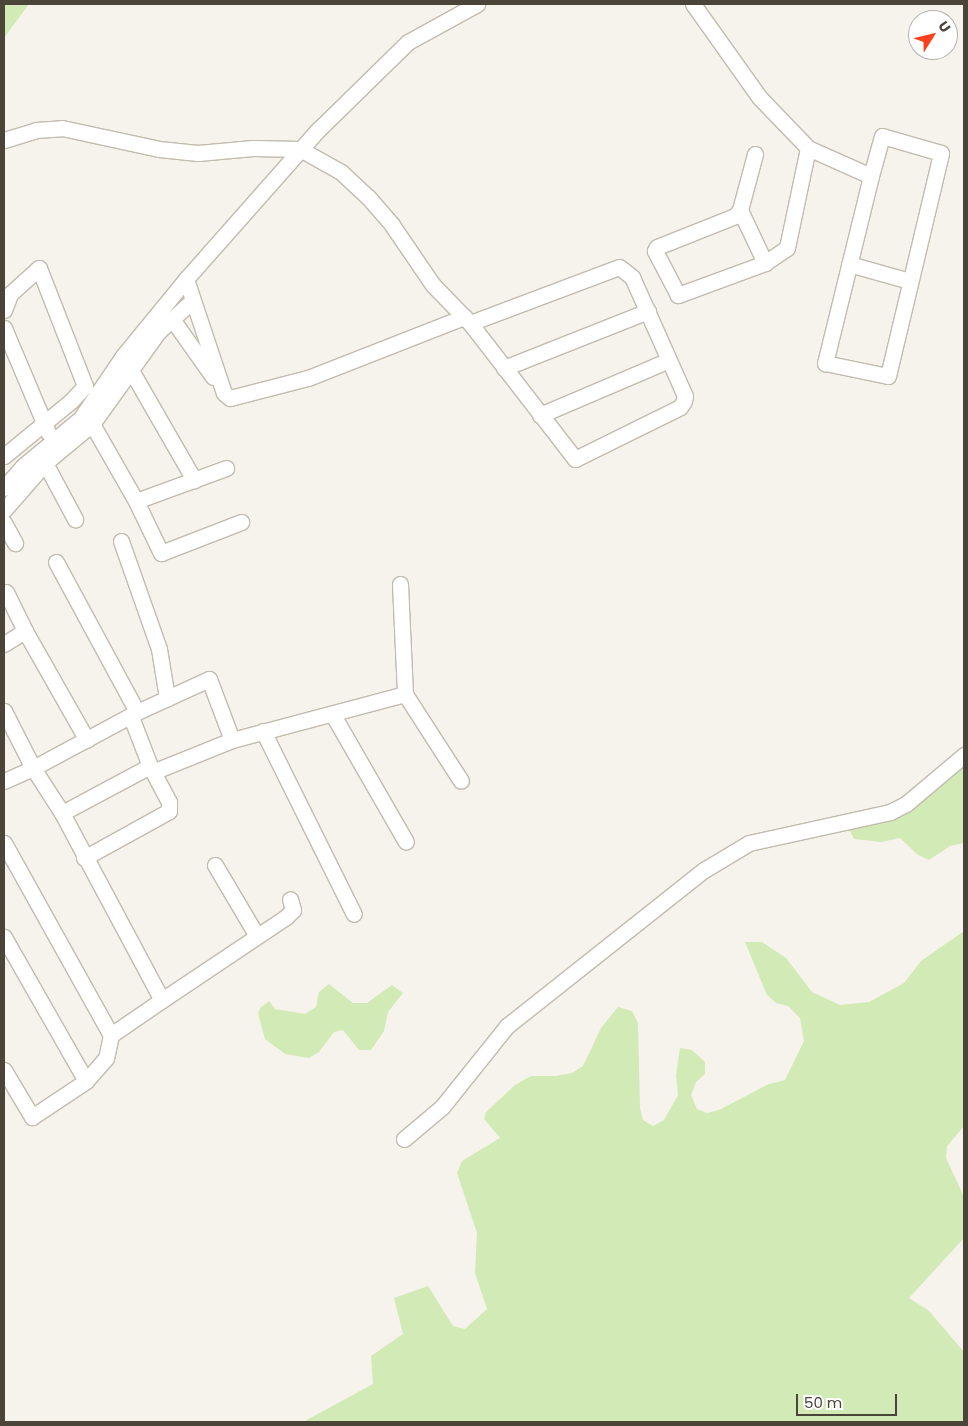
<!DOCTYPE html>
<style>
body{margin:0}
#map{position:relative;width:968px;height:1426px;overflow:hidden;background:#f6f3ec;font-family:Poppins,sans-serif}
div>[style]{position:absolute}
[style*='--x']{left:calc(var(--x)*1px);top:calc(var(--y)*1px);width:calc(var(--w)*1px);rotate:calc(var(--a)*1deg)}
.green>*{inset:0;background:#d2eab5}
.roads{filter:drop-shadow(1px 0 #c2bbae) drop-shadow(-1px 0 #c2bbae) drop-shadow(0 1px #c2bbae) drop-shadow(0 -1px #c2bbae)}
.street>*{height:15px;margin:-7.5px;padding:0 7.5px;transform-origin:7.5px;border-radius:7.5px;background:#fff}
span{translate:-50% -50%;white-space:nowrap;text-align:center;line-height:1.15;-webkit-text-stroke:4.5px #fff;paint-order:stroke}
.frame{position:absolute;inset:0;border:5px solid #4b4439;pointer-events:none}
.north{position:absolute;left:908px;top:10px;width:50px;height:50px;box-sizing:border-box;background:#fff;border:1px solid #b7b4b0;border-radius:50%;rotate:54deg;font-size:14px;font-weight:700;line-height:20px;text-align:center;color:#4b4439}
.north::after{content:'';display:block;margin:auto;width:18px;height:22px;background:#fc3f1d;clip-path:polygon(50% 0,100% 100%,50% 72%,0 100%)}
.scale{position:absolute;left:796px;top:1394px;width:101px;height:22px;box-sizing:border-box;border:2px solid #4b4439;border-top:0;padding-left:6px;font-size:15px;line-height:18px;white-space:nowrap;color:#4b4439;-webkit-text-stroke:4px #fff;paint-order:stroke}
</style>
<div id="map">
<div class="green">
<i style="clip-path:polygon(4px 4px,29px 4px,4px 38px)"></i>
<i style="clip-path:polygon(964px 767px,964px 843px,950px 846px,929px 860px,918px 855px,900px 838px,881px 842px,854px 839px,848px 827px,899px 814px)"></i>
<i style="clip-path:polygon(964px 931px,964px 1126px,947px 1146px,946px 1158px,964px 1197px,964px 1238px,909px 1298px,929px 1311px,964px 1352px,964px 1422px,303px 1422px,373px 1384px,371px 1356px,403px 1334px,394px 1298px,428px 1286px,453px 1326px,465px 1329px,487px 1309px,475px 1273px,477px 1233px,457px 1173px,462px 1161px,500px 1138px,484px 1119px,486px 1112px,515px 1085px,531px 1076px,556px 1076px,572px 1073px,583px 1066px,601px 1028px,618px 1007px,632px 1011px,638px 1023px,640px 1108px,643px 1120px,653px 1126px,664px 1120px,678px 1095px,676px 1075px,680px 1048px,692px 1050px,705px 1062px,705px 1074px,696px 1082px,691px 1095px,697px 1109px,707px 1113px,719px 1110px,769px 1084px,785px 1080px,804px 1041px,800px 1018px,788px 1006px,776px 1003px,767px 995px,745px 942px,762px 942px,786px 958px,812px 992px,840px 1005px,869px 1002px,904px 983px,921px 961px)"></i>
<i style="clip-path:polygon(329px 984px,353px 1003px,367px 1003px,392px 985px,403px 993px,388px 1012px,384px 1031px,371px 1050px,359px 1050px,343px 1030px,334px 1032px,319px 1052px,309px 1058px,285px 1054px,265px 1039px,258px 1013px,261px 1007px,269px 1001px,275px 1009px,305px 1014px,316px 1007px,319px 992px)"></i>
</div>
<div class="roads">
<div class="street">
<i style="--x:693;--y:4;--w:114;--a:54.6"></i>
<i style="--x:759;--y:97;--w:71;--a:46.1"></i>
<i style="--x:808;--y:148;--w:102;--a:101.9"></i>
<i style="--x:787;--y:248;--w:27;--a:146"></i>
<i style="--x:765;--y:263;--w:93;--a:159.8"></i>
<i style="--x:678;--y:295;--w:50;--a:-117.6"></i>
<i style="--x:655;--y:251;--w:4;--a:-63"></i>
<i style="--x:657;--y:247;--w:84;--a:-21.7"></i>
<i style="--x:735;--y:216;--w:8;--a:-50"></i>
<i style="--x:740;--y:210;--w:58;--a:-75"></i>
<i style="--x:4;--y:140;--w:34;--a:-17"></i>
<i style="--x:36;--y:130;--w:26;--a:-4"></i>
<i style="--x:62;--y:128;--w:99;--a:12.2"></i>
<i style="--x:159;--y:149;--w:39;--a:6"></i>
<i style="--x:198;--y:153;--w:55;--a:-5.2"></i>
<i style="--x:253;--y:148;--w:47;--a:1.2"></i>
<i style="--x:300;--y:149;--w:47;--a:29.3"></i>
<i style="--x:341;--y:172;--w:37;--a:43"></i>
<i style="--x:368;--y:197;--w:37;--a:49"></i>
<i style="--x:392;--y:225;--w:73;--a:55.7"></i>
<i style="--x:433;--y:285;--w:53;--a:45.8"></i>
<i style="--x:470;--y:323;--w:172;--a:52.3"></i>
<i style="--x:575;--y:459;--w:117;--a:-26.3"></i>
<i style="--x:680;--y:407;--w:7;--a:-56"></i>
<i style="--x:684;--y:401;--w:5;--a:-79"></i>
<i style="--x:685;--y:396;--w:130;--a:-114"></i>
<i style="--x:632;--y:277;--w:16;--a:-142"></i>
<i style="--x:619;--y:267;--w:159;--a:159.4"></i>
<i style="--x:808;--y:148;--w:69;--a:24"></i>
<i style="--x:871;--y:176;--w:193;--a:103.8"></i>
<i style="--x:825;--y:363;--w:64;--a:11.7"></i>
<i style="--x:888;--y:376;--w:229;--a:-76.6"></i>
<i style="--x:941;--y:153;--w:61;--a:-163.9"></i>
<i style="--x:882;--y:136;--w:41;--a:105.4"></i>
<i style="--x:740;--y:210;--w:59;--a:64.7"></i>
<i style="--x:849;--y:264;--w:63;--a:15.6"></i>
<i style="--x:186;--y:279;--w:120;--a:71.6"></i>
<i style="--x:224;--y:393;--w:8;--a:40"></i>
<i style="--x:230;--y:398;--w:81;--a:-14.4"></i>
<i style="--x:308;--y:378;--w:168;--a:-21.4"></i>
<i style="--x:4;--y:310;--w:17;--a:-69"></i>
<i style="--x:10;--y:294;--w:39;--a:-42"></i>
<i style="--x:39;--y:268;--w:127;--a:68.7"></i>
<i style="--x:85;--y:386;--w:21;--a:133"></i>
<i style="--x:71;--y:401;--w:87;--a:140.6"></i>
<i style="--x:172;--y:319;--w:71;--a:54.7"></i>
<i style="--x:4;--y:328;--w:113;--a:67.1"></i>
<i style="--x:504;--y:368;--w:155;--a:-21.6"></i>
<i style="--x:132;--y:372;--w:125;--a:60.1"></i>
<i style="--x:540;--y:415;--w:140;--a:-23.1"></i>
<i style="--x:92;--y:424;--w:89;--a:60.3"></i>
<i style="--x:136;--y:501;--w:96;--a:-20.1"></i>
<i style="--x:45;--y:463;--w:64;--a:61.8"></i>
<i style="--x:4;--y:488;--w:29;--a:-49"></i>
<i style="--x:23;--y:466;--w:75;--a:-39.6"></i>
<i style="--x:81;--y:418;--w:75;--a:-55.9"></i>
<i style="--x:123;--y:356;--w:99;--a:-50.7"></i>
<i style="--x:186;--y:279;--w:199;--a:-48.5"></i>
<i style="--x:318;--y:130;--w:126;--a:-44.4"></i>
<i style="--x:408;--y:42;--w:79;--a:-28.8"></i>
<i style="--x:136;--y:501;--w:58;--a:64.3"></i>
<i style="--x:161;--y:553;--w:86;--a:-21.2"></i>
<i style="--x:4;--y:510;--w:62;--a:-48.9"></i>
<i style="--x:45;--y:463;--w:61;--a:-39.7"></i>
<i style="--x:92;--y:424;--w:113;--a:-54.3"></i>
<i style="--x:158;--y:332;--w:46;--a:-42.4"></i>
<i style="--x:4;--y:523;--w:23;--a:61"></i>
<i style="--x:121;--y:541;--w:114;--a:70.6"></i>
<i style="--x:159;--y:649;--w:50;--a:80.7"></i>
<i style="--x:56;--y:562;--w:170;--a:61.6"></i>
<i style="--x:400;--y:584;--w:110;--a:87.4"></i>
<i style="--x:6;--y:592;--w:43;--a:64"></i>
<i style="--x:4;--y:644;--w:25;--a:-32"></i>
<i style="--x:25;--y:631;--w:125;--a:60.4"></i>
<i style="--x:4;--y:711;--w:64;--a:63"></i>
<i style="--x:33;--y:768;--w:118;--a:-28.3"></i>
<i style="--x:137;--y:712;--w:79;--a:-24.6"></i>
<i style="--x:209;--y:679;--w:65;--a:69.3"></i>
<i style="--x:333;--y:715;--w:146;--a:60.1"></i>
<i style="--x:263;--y:731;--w:204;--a:63.6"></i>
<i style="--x:155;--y:771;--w:83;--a:-21.9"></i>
<i style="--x:232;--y:740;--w:179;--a:-14.9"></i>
<i style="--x:405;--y:694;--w:103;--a:57.2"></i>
<i style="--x:4;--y:781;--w:32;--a:-24"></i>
<i style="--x:33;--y:768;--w:54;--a:57.2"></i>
<i style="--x:62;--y:813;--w:212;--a:61.9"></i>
<i style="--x:162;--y:1000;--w:149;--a:-33.8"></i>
<i style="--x:286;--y:917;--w:10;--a:-45"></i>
<i style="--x:293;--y:910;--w:11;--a:-105"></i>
<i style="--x:62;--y:813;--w:100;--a:-28.1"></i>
<i style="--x:4;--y:843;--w:220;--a:60.9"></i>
<i style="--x:111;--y:1035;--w:24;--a:102"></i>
<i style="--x:106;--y:1058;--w:30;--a:131"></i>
<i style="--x:86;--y:1081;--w:166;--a:-119.7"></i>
<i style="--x:84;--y:858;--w:97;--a:-28.9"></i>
<i style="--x:169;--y:811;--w:9;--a:-90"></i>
<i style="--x:169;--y:802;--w:41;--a:-117.8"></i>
<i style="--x:150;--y:766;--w:53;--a:-111.2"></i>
<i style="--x:215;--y:865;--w:82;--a:59.4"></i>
<i style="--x:111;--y:1035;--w:62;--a:-34.5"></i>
<i style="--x:4;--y:1070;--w:55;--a:59.2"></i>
<i style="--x:32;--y:1117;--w:65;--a:-33.7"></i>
<i style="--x:404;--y:1139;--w:50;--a:-40.1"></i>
<i style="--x:442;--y:1107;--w:104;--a:-51.3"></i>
<i style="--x:507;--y:1026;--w:251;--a:-38.4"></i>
<i style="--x:704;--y:870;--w:52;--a:-31"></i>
<i style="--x:749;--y:843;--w:144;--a:-12.4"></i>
<i style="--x:890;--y:812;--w:18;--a:-27"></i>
<i style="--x:906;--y:804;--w:76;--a:-40.2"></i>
</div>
</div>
<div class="frame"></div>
<div class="north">U</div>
<div class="scale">50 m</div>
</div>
